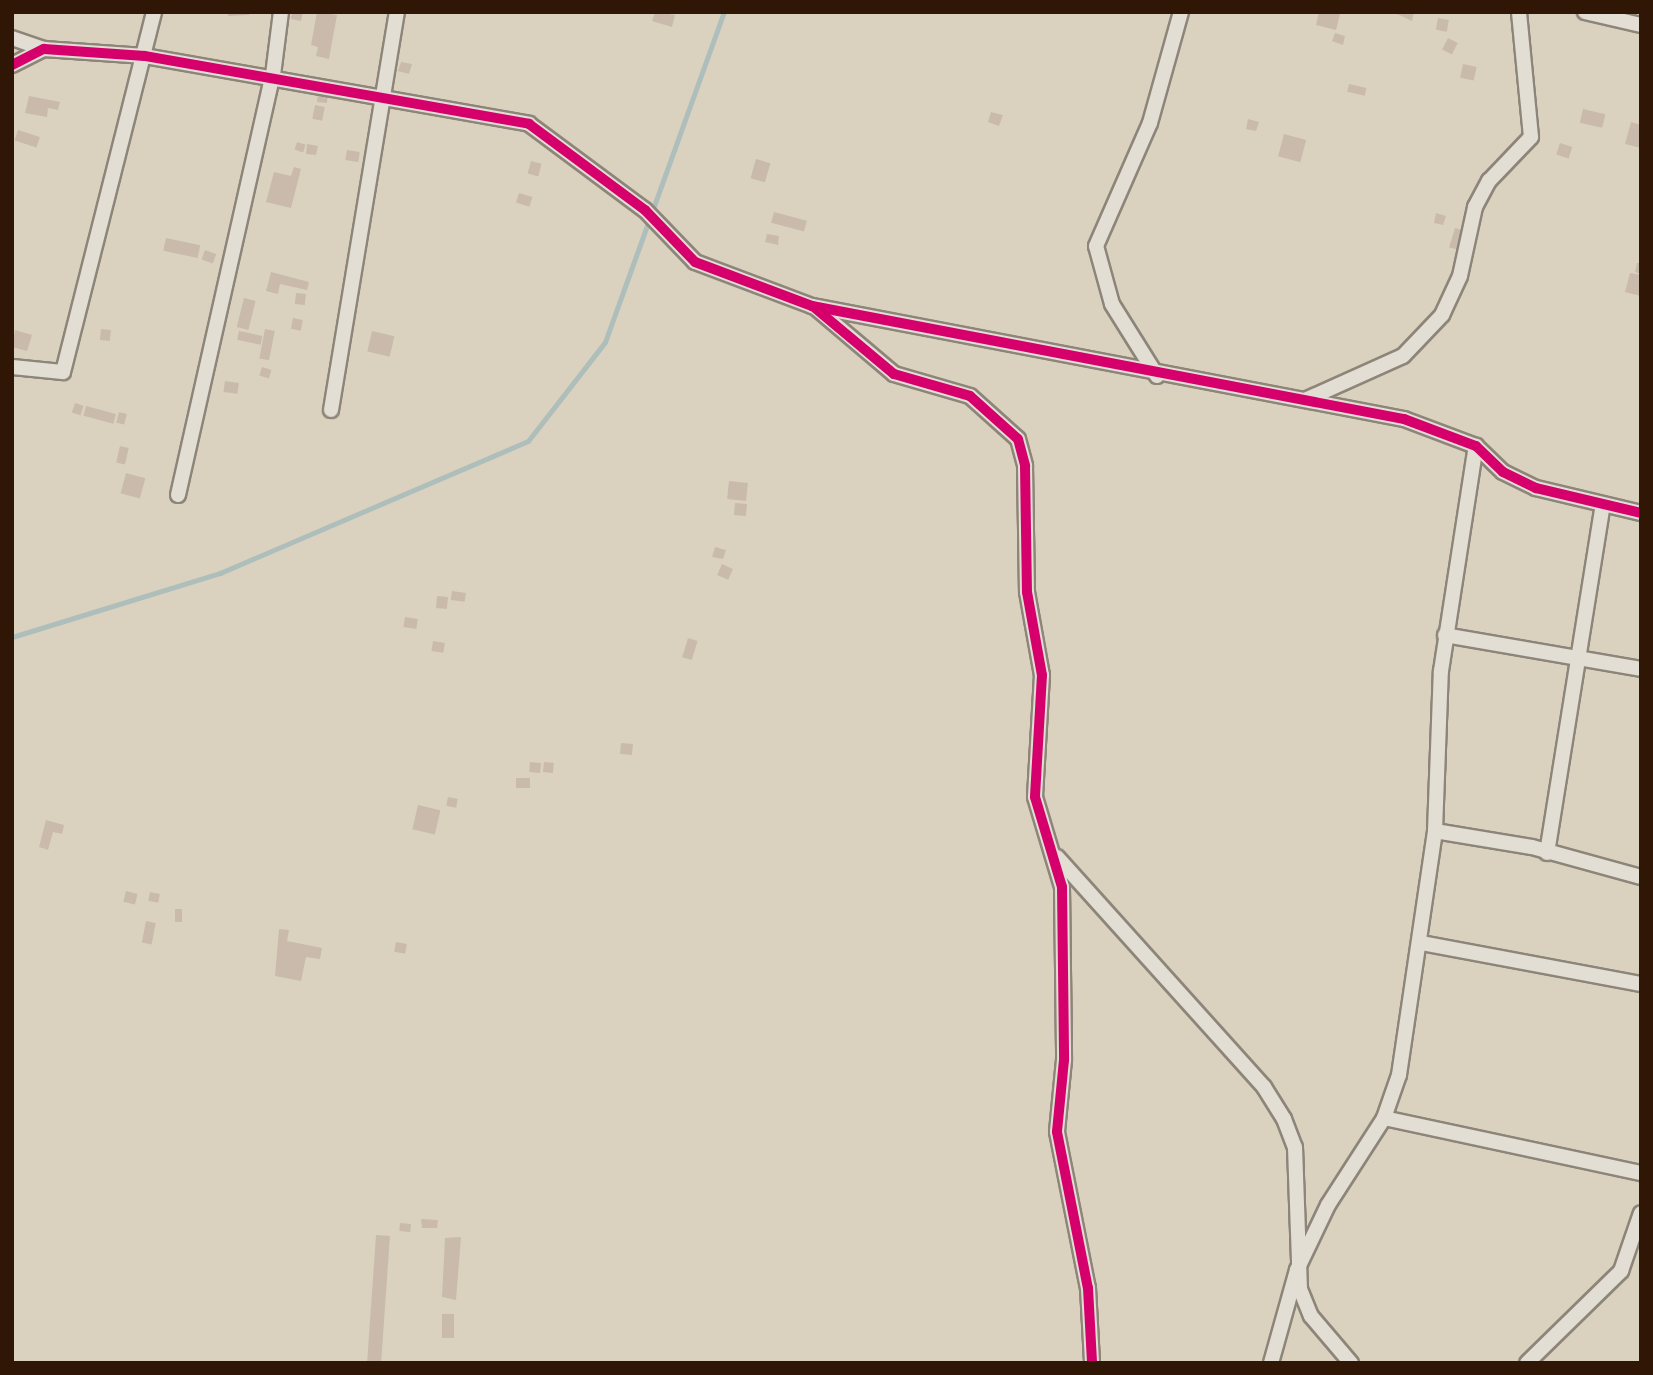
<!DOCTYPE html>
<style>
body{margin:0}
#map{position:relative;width:1653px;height:1375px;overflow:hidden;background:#dad2bf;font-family:"IM FELL DW Pica",serif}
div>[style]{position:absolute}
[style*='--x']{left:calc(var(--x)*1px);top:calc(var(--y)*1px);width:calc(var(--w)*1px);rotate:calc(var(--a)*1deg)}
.stream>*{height:5px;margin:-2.5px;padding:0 2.5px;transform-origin:2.5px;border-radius:2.5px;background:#aebebb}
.building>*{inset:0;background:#c9baac;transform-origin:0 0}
.roads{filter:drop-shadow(2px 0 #8d8579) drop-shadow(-2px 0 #8d8579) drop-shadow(0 2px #8d8579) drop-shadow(0 -2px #8d8579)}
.minor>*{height:14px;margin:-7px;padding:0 7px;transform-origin:7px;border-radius:7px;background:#e2ded4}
.cycleway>*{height:10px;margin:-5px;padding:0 5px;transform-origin:5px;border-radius:5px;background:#d6006c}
span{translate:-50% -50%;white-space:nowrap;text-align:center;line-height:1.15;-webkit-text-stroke:5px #eee4ce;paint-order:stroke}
.frame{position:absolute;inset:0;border:14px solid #2f1605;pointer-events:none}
</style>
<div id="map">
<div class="stream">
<i style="--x:12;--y:637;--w:218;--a:-17.1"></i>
<i style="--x:220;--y:573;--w:335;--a:-23.2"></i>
<i style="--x:528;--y:441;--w:125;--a:-52.1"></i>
<i style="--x:605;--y:342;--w:351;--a:-70.2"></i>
</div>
<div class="building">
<i style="clip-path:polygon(228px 12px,249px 12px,249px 15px,228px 16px)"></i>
<i style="clip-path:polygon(292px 12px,303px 12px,301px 21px,291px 19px)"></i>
<i style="clip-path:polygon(317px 12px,337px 15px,329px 59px,316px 56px,318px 47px,311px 45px)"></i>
<i style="clip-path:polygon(655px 12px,675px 15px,672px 27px,652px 21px)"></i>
<i style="clip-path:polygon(1319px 12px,1340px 14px,1336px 30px,1316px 25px)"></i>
<i style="clip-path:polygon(1393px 12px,1414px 12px,1412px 21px)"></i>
<i style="left:1438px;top:18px;width:11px;height:12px;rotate:10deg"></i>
<i style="clip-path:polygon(1335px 33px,1345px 36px,1343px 45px,1332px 41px)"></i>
<i style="left:1448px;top:38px;width:11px;height:13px;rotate:27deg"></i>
<i style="clip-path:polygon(401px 62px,412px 64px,409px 74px,398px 71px)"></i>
<i style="left:1463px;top:64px;width:14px;height:14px;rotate:12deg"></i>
<i style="left:1349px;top:84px;width:18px;height:8px;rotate:13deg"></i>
<i style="left:318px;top:92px;width:10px;height:10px;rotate:6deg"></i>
<i style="clip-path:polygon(29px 96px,60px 102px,58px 110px,48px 108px,47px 117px,25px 113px)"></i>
<i style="left:315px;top:105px;width:10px;height:14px;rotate:11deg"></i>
<i style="left:1583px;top:109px;width:23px;height:14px;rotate:13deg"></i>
<i style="clip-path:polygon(991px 112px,1003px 115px,999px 126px,988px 122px)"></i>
<i style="clip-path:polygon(1248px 119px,1259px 122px,1256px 131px,1246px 129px)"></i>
<i style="clip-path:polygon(1631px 122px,1641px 125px,1641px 148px,1625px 144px)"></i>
<i style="left:18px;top:130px;width:23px;height:11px;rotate:18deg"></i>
<i style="left:1284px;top:134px;width:23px;height:23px;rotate:15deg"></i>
<i style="left:297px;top:142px;width:9px;height:8px;rotate:18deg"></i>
<i style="left:1560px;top:143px;width:13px;height:12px;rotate:18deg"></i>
<i style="clip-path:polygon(307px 144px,318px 146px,316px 155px,306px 154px)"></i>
<i style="left:347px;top:150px;width:13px;height:10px;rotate:9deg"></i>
<i style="left:756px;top:159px;width:15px;height:20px;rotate:16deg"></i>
<i style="left:531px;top:161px;width:11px;height:13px;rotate:15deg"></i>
<i style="clip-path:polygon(294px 167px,301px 169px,291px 208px,266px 202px,274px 172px,291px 176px)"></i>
<i style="left:519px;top:193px;width:14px;height:10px;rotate:17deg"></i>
<i style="left:774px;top:212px;width:34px;height:11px;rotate:15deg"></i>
<i style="clip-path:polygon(1436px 213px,1446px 216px,1443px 225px,1434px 223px)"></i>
<i style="left:1455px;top:228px;width:10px;height:20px;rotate:17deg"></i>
<i style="clip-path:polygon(767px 234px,779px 236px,778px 245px,765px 242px)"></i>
<i style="left:166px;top:238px;width:35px;height:13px;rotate:12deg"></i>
<i style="left:205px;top:250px;width:12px;height:10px;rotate:20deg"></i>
<i style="clip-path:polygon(1637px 263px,1641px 263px,1641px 274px,1635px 272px)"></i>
<i style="clip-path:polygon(271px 272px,309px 282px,307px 290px,280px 284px,278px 294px,266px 291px)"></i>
<i style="clip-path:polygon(1630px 273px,1641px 275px,1641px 296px,1625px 292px)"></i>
<i style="left:296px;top:293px;width:10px;height:11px;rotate:6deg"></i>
<i style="left:244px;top:298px;width:12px;height:30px;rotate:14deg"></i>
<i style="left:293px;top:318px;width:10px;height:11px;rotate:11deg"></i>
<i style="left:101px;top:329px;width:10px;height:11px;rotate:6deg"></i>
<i style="left:265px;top:329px;width:10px;height:30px;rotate:11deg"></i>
<i style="clip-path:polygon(15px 330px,32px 335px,27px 351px,12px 347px)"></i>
<i style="left:239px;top:331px;width:24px;height:9px;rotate:12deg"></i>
<i style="left:372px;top:331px;width:23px;height:21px;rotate:13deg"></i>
<i style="left:262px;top:367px;width:10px;height:9px;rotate:17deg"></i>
<i style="left:225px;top:381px;width:14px;height:11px;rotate:8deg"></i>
<i style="left:75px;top:403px;width:9px;height:10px;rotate:18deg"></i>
<i style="left:86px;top:406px;width:31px;height:10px;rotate:15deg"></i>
<i style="left:119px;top:412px;width:8px;height:11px;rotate:14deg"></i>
<i style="left:120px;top:446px;width:9px;height:17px;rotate:13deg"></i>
<i style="left:126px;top:473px;width:20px;height:21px;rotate:15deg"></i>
<i style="left:729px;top:481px;width:19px;height:18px;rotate:6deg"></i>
<i style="left:735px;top:503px;width:12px;height:12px;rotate:5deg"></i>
<i style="clip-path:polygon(715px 547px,726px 550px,723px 559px,712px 557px)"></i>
<i style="left:722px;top:564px;width:12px;height:12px;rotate:24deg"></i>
<i style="left:452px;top:591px;width:14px;height:9px;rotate:8deg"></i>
<i style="left:437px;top:596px;width:11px;height:12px;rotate:5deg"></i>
<i style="left:405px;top:617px;width:13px;height:10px;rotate:9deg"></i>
<i style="left:688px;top:638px;width:10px;height:20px;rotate:17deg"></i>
<i style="left:433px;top:641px;width:12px;height:10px;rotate:9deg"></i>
<i style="left:621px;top:743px;width:12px;height:11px;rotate:5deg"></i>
<i style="left:530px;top:762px;width:11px;height:10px;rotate:5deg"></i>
<i style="left:544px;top:762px;width:10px;height:10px;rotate:6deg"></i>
<i style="left:516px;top:778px;width:14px;height:10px"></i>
<i style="left:448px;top:797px;width:10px;height:9px;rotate:11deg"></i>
<i style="left:418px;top:805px;width:23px;height:25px;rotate:13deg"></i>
<i style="clip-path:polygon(46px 820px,64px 825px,62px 834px,53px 832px,48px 850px,39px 847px)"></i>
<i style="left:126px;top:891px;width:12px;height:11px;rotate:14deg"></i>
<i style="left:150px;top:892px;width:10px;height:9px;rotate:11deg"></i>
<i style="left:182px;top:909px;width:13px;height:7px;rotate:90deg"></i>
<i style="left:146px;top:921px;width:10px;height:22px;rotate:11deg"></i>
<i style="clip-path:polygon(279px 929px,289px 930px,287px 941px,322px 948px,320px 959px,306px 957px,301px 981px,275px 976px)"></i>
<i style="left:396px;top:942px;width:11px;height:10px;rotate:10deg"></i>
<i style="clip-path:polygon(421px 1219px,438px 1220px,437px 1228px,422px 1228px)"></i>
<i style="left:400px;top:1223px;width:11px;height:8px;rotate:5deg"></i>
<i style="left:376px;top:1235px;width:14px;height:128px;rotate:4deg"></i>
<i style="clip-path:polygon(461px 1237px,456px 1300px,442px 1297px,445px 1238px)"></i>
<i style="left:442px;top:1314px;width:12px;height:24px"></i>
</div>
<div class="roads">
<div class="minor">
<i style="--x:1585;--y:12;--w:57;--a:13.1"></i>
<i style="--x:12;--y:38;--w:34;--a:19"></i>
<i style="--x:12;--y:65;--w:36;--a:-27"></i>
<i style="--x:44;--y:49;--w:101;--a:4"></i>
<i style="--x:145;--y:56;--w:390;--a:10"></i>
<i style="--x:529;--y:124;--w:144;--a:36.6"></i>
<i style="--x:645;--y:210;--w:72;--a:46.1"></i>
<i style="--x:695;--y:262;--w:125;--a:20.6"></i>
<i style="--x:812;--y:306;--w:603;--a:10.81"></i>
<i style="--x:1404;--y:419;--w:77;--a:20.6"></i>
<i style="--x:1476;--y:446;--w:37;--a:44"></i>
<i style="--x:1503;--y:472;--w:37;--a:26"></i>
<i style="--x:1536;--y:488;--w:108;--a:13.4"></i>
<i style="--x:816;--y:308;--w:102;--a:40.2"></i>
<i style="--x:894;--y:374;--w:79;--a:16.1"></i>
<i style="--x:970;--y:396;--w:64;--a:41.9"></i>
<i style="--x:1018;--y:439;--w:28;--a:75"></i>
<i style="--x:1025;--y:466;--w:126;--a:89.1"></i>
<i style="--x:1027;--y:592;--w:84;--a:79.8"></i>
<i style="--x:1042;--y:675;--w:122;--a:93.3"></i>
<i style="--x:1035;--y:797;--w:94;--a:73.3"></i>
<i style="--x:1062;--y:887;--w:173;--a:89.3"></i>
<i style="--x:1064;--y:1060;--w:72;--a:95.6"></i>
<i style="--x:1057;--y:1132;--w:159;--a:78.8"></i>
<i style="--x:1088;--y:1288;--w:75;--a:86.9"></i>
<i style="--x:12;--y:367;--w:51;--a:5.6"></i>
<i style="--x:63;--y:372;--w:371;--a:-75.8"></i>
<i style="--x:1157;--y:376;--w:85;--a:-122"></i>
<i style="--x:1112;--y:304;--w:60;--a:-105.4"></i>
<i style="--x:1096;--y:246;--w:134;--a:-66.3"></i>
<i style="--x:1150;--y:123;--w:115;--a:-74.4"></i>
<i style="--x:1305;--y:400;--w:107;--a:-24.2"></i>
<i style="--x:1403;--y:356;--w:57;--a:-46.4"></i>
<i style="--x:1442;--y:315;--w:43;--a:-65.2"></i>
<i style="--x:1460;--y:276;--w:71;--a:-77.7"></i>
<i style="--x:1475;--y:207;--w:30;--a:-62"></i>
<i style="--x:1489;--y:181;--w:61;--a:-46.3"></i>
<i style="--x:1531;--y:137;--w:126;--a:-95.5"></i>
<i style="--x:331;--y:410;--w:403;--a:-80.6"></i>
<i style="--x:178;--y:495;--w:431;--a:-77.3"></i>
<i style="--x:273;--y:75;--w:64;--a:-82.8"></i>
<i style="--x:1445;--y:635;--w:199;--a:9.8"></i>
<i style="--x:1435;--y:831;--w:98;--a:9.4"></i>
<i style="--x:1532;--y:847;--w:113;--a:15.4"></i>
<i style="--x:1547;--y:853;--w:353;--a:-80.9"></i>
<i style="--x:1057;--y:857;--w:309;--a:48"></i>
<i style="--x:1264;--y:1087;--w:38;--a:58"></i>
<i style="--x:1284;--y:1119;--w:30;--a:69"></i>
<i style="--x:1295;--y:1147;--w:142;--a:88"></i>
<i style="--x:1300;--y:1289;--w:29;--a:68"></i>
<i style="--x:1311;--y:1316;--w:62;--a:49.6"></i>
<i style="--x:1421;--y:943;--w:224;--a:10.6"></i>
<i style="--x:1384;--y:1118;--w:263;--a:12.1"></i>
<i style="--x:1271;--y:1363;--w:97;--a:-74.4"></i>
<i style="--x:1297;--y:1270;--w:72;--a:-64.5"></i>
<i style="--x:1328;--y:1205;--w:103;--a:-57.2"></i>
<i style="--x:1384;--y:1118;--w:46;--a:-70.8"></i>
<i style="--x:1399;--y:1075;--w:247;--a:-81.6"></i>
<i style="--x:1435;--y:831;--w:160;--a:-87.9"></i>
<i style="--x:1441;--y:671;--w:228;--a:-81.2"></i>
<i style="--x:1527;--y:1363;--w:132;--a:-44.4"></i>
<i style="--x:1621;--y:1271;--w:61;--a:-71"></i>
</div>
</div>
<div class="cycleway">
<i style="--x:12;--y:65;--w:36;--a:-27"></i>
<i style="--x:44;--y:49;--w:101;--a:4"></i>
<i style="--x:145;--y:56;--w:390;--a:10"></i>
<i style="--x:529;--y:124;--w:144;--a:36.6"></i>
<i style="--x:645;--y:210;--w:72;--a:46.1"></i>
<i style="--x:695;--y:262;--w:125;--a:20.6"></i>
<i style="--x:812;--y:306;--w:603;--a:10.81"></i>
<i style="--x:1404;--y:419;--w:77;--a:20.6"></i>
<i style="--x:1476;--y:446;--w:37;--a:44"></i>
<i style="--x:1503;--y:472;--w:37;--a:26"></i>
<i style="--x:1536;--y:488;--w:108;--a:13.4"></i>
<i style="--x:815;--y:308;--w:103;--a:39.9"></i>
<i style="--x:894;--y:374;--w:79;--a:16.1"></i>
<i style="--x:970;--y:396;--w:64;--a:41.9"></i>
<i style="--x:1018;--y:439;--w:28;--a:75"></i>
<i style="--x:1025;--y:466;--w:126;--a:89.1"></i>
<i style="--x:1027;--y:592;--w:84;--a:79.8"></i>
<i style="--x:1042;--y:675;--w:122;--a:93.3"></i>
<i style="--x:1035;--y:797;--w:94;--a:73.3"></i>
<i style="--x:1062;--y:887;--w:173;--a:89.3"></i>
<i style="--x:1064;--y:1060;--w:72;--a:95.6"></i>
<i style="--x:1057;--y:1132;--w:159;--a:78.8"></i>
<i style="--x:1088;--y:1288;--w:75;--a:86.9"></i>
</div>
<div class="frame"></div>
</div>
